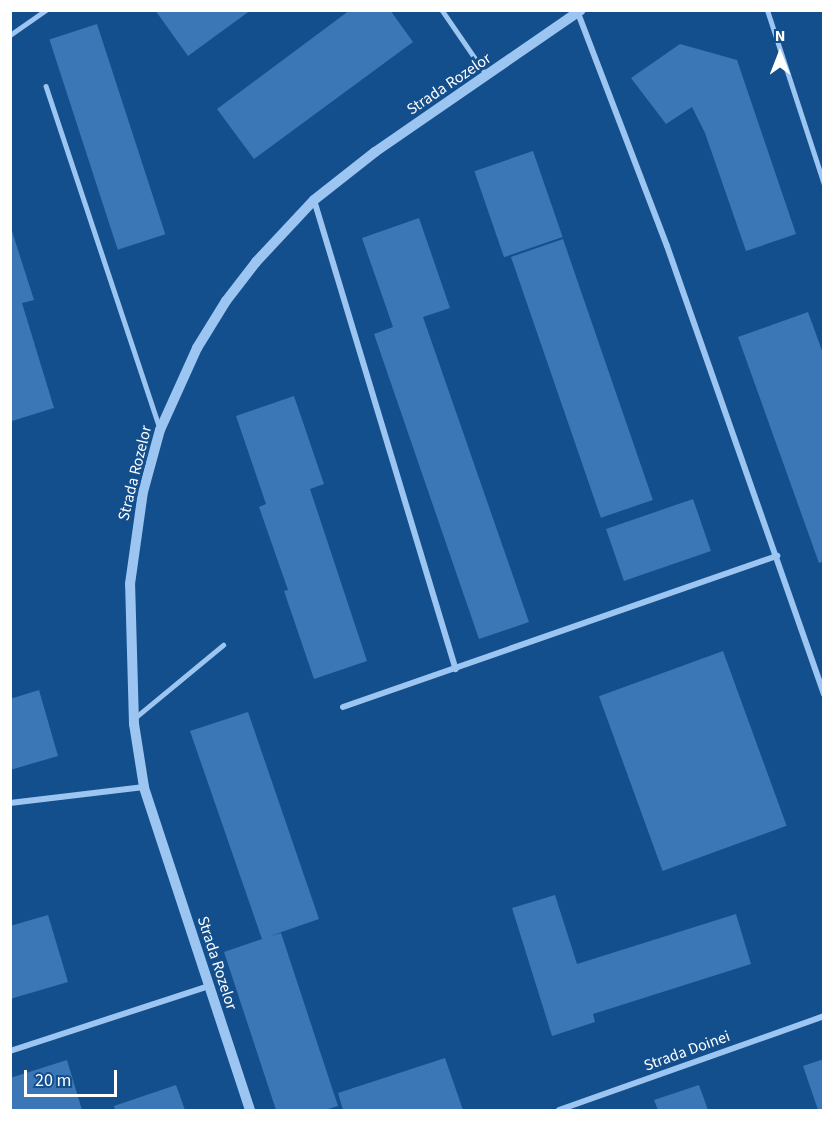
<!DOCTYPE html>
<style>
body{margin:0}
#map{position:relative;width:834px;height:1121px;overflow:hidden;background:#134e8d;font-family:"Source Sans 3",sans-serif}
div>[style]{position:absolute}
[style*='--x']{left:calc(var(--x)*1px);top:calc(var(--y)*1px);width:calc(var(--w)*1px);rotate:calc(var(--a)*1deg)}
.building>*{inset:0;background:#3b77b6;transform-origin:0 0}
.service>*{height:4.5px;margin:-2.25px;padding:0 2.25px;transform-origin:2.25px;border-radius:2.25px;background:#9cc6f1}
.pedestrian>*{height:5px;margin:-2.5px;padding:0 2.5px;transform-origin:2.5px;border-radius:2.5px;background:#9cc6f1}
.minor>*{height:6px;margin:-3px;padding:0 3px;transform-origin:3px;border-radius:3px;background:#9cc6f1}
.tertiary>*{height:10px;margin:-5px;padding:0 5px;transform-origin:5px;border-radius:5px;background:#9cc6f1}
span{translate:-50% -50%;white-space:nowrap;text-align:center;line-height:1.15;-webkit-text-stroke:6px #134e8d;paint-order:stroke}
.street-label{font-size:16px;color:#fff}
.frame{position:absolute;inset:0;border:12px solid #fff;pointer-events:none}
.north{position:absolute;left:750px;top:24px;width:60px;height:60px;-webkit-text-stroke:4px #134e8d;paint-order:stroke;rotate:0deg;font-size:16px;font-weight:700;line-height:24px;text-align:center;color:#fff}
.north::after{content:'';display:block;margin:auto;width:21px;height:27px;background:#fff;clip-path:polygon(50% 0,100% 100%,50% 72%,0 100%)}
.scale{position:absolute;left:24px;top:1070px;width:93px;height:27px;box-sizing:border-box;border:3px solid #fff;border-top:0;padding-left:8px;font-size:18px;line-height:21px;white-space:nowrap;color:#fff;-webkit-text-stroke:4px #134e8d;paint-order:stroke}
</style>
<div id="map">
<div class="building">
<i style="clip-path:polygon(155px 10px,251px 10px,188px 56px)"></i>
<i style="clip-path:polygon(350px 10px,390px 10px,413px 42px,254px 159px,217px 109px)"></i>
<i style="left:97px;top:24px;width:221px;height:50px;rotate:72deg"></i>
<i style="clip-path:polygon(680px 44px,737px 60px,796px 234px,746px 251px,705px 133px,692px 107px,666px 124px,631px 78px)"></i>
<i style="left:533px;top:151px;width:91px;height:62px;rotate:71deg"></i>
<i style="clip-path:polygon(419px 218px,450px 308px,423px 317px,529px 622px,479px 639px,374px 334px,393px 327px,362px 238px)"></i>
<i style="clip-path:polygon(10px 225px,34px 300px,22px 303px,54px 408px,12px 421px)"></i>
<i style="left:563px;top:239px;width:276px;height:55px;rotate:71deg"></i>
<i style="clip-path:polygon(808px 312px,824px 356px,824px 561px,819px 563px,738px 337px)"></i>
<i style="clip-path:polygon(294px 396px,324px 484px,310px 489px,367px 661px,314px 679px,284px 591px,288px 590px,259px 507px,266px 504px,236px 416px)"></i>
<i style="left:693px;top:499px;width:55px;height:92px;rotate:71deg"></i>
<i style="left:723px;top:651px;width:186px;height:132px;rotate:70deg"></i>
<i style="clip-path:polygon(39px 690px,58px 756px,10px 770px,10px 699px)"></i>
<i style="clip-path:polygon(248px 712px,319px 919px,270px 936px,281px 933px,338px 1106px,325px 1110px,276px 1110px,224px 952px,262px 939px,190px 731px)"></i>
<i style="clip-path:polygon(555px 895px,577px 964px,736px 914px,751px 964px,593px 1014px,595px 1022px,552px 1036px,512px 908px)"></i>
<i style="clip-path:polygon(48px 915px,68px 982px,10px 999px,10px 926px)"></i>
<i style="clip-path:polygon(445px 1058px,463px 1110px,343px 1110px,338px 1093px)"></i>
<i style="clip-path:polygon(824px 1059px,824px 1110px,818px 1110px,803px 1066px)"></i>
<i style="clip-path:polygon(67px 1060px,82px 1110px,10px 1110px,10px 1078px)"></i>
<i style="clip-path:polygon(176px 1085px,185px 1110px,115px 1110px,114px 1106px)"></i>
<i style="clip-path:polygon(699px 1085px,708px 1110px,658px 1110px,654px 1100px)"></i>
</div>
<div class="service">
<i style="--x:442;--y:10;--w:78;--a:55.5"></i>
<i style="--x:10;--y:35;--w:44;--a:-34.8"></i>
<i style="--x:46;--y:86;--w:357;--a:71.6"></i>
<i style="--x:136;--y:717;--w:113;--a:-39.6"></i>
</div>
<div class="pedestrian">
<i style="--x:767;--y:10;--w:183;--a:71.9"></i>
</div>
<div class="minor">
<i style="--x:578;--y:13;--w:249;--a:69.1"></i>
<i style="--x:667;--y:246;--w:475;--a:70.7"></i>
<i style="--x:314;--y:200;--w:490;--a:73.2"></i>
<i style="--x:343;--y:707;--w:460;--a:-19.2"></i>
<i style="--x:10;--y:803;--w:135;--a:-6.8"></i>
<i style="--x:10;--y:1051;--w:209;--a:-18.1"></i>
<i style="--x:559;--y:1110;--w:281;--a:-19.5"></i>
</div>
<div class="tertiary">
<i style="--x:250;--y:1110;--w:340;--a:-108.2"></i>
<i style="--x:144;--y:787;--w:64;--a:-99"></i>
<i style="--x:134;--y:724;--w:140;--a:-91.6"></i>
<i style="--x:130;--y:584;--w:93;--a:-82"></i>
<i style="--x:143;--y:492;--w:64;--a:-74.7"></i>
<i style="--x:160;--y:430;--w:90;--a:-65.7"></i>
<i style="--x:197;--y:348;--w:55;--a:-58.3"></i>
<i style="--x:226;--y:301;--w:49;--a:-52.4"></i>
<i style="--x:256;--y:262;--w:85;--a:-46.9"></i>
<i style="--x:314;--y:200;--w:78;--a:-38.2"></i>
<i style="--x:375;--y:152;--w:250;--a:-34.6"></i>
</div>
<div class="street-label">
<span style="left:449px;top:84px;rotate:-34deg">Strada Rozelor</span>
<span style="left:135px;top:473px;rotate:-76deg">Strada Rozelor</span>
<span style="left:217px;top:963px;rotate:72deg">Strada Rozelor</span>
<span style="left:687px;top:1051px;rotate:-20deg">Strada Doinei</span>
</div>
<div class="frame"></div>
<div class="north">N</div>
<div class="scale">20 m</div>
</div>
